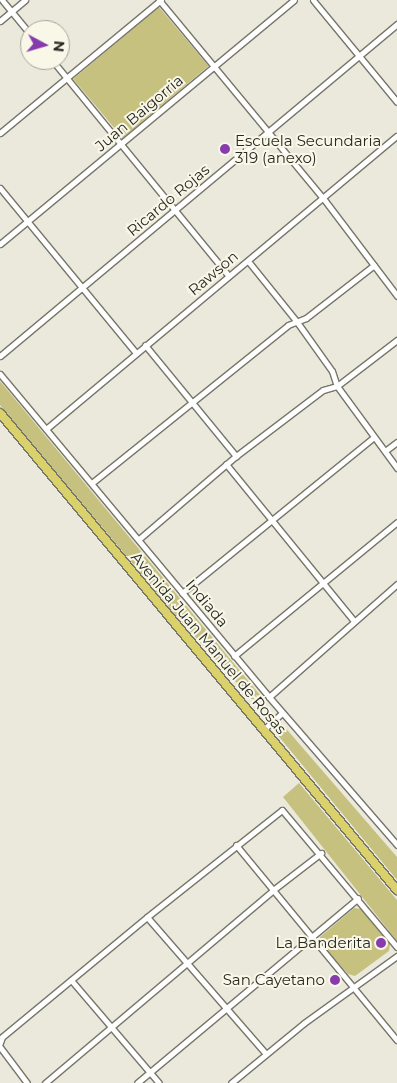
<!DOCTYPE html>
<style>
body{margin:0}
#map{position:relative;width:397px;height:1083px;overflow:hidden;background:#eae9db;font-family:Montserrat,sans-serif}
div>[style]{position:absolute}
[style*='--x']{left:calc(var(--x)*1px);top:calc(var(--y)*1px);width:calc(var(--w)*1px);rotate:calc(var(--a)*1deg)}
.green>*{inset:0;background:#c7c180;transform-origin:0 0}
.roads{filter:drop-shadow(1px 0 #77766a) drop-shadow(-1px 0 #77766a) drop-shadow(0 1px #77766a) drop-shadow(0 -1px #77766a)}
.street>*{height:5px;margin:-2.5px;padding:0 2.5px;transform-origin:2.5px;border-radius:2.5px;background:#fff}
.primary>*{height:8px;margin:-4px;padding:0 4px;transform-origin:4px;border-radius:4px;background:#dad16a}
.dots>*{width:14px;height:14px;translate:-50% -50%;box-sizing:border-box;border:2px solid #f8f7e8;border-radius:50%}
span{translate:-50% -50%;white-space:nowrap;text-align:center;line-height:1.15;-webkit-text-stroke:4px #f8f7e8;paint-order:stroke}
.street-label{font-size:15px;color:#292924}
.poi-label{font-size:15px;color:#292924}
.left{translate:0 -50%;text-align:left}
.right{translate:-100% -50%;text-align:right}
.north{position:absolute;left:20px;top:20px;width:50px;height:50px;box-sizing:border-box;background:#f8f7e8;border:1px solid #a5a59a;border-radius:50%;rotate:96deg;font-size:14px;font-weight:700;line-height:20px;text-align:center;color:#292924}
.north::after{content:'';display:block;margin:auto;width:18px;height:22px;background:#873bac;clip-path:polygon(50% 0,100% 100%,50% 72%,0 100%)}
</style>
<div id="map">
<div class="green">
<i style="left:159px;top:7px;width:77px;height:112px;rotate:50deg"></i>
<i style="clip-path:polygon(0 381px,260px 695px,258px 700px,253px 701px,173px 612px,0 405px)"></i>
<i style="clip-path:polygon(278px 724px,283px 725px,397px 857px,397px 880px,276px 733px)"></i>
<i style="clip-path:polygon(299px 783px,397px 900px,397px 941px,283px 797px)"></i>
<i style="clip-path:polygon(354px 908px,362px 909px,390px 944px,389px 951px,355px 976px,348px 974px,320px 943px,320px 937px)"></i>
</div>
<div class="roads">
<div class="street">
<i style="--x:2;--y:0;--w:44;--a:50.5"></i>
<i style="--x:159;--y:0;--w:257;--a:50.4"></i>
<i style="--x:323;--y:198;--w:123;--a:52.9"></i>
<i style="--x:313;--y:0;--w:132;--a:50.5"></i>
<i style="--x:0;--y:21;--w:33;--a:-40"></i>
<i style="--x:52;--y:60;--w:279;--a:50.7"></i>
<i style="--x:0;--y:133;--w:209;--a:-39.6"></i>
<i style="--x:0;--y:188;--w:214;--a:50.5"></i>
<i style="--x:0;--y:244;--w:382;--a:-39.7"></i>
<i style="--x:248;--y:261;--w:78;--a:51.2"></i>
<i style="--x:297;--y:322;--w:60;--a:54.5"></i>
<i style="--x:332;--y:371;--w:16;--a:72"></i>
<i style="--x:337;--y:386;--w:102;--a:53.8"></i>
<i style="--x:145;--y:345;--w:144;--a:50.7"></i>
<i style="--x:0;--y:356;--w:518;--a:-39.9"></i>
<i style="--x:0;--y:374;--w:420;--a:50.2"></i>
<i style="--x:269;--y:697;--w:196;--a:49.1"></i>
<i style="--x:46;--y:429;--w:457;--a:-39.9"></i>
<i style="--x:385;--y:451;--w:15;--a:-37"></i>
<i style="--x:226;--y:464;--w:203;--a:50.8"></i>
<i style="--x:93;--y:482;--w:250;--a:-38.8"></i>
<i style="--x:288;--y:325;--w:19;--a:-21"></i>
<i style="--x:306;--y:318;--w:86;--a:-37.9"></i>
<i style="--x:139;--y:539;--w:128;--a:-40.6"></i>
<i style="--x:236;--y:456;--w:109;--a:-37.2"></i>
<i style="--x:323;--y:390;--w:15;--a:-16"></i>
<i style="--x:337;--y:386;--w:76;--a:-37.5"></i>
<i style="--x:182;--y:593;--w:246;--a:-39.1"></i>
<i style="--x:234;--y:656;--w:211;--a:-39.4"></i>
<i style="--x:269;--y:697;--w:171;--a:-41.4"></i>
<i style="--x:263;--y:730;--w:25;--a:-42"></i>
<i style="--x:236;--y:845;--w:253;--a:50.5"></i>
<i style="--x:147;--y:917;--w:181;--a:49"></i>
<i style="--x:71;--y:980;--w:135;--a:49.5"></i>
<i style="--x:0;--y:1043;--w:6;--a:-72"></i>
<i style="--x:2;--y:1037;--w:188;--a:-39.6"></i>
<i style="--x:147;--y:917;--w:172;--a:-38.4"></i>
<i style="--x:282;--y:810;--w:179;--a:50"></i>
<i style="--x:0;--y:1047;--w:45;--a:53.1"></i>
<i style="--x:45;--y:1083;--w:299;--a:-40.2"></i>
<i style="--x:273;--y:890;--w:61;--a:-37.6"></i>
<i style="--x:137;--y:1083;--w:288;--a:-39.9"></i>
<i style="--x:231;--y:1083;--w:94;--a:-39.4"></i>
<i style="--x:304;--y:1023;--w:115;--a:-35.8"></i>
</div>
<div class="primary">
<i style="--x:0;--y:413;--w:621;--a:50.23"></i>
</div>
</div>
<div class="dots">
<i style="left:225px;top:149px;background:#873bac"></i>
<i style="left:381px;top:943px;background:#873bac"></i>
<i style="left:335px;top:980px;background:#873bac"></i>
</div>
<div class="street-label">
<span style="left:139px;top:113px;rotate:-40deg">Juan Baigorria</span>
<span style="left:168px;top:200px;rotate:-40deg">Ricardo Rojas</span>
<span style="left:213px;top:273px;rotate:-40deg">Rawson</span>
<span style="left:207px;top:603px;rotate:50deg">Indiada</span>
<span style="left:209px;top:643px;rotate:50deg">Avenida Juan Manuel de Rosas</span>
</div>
<div class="poi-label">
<span class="left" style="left:235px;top:149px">Escuela Secundaria<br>319 (anexo)</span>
<span class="right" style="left:371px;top:943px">La Banderita</span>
<span class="right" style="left:325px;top:980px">San Cayetano</span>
</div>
<div class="north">N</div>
</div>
